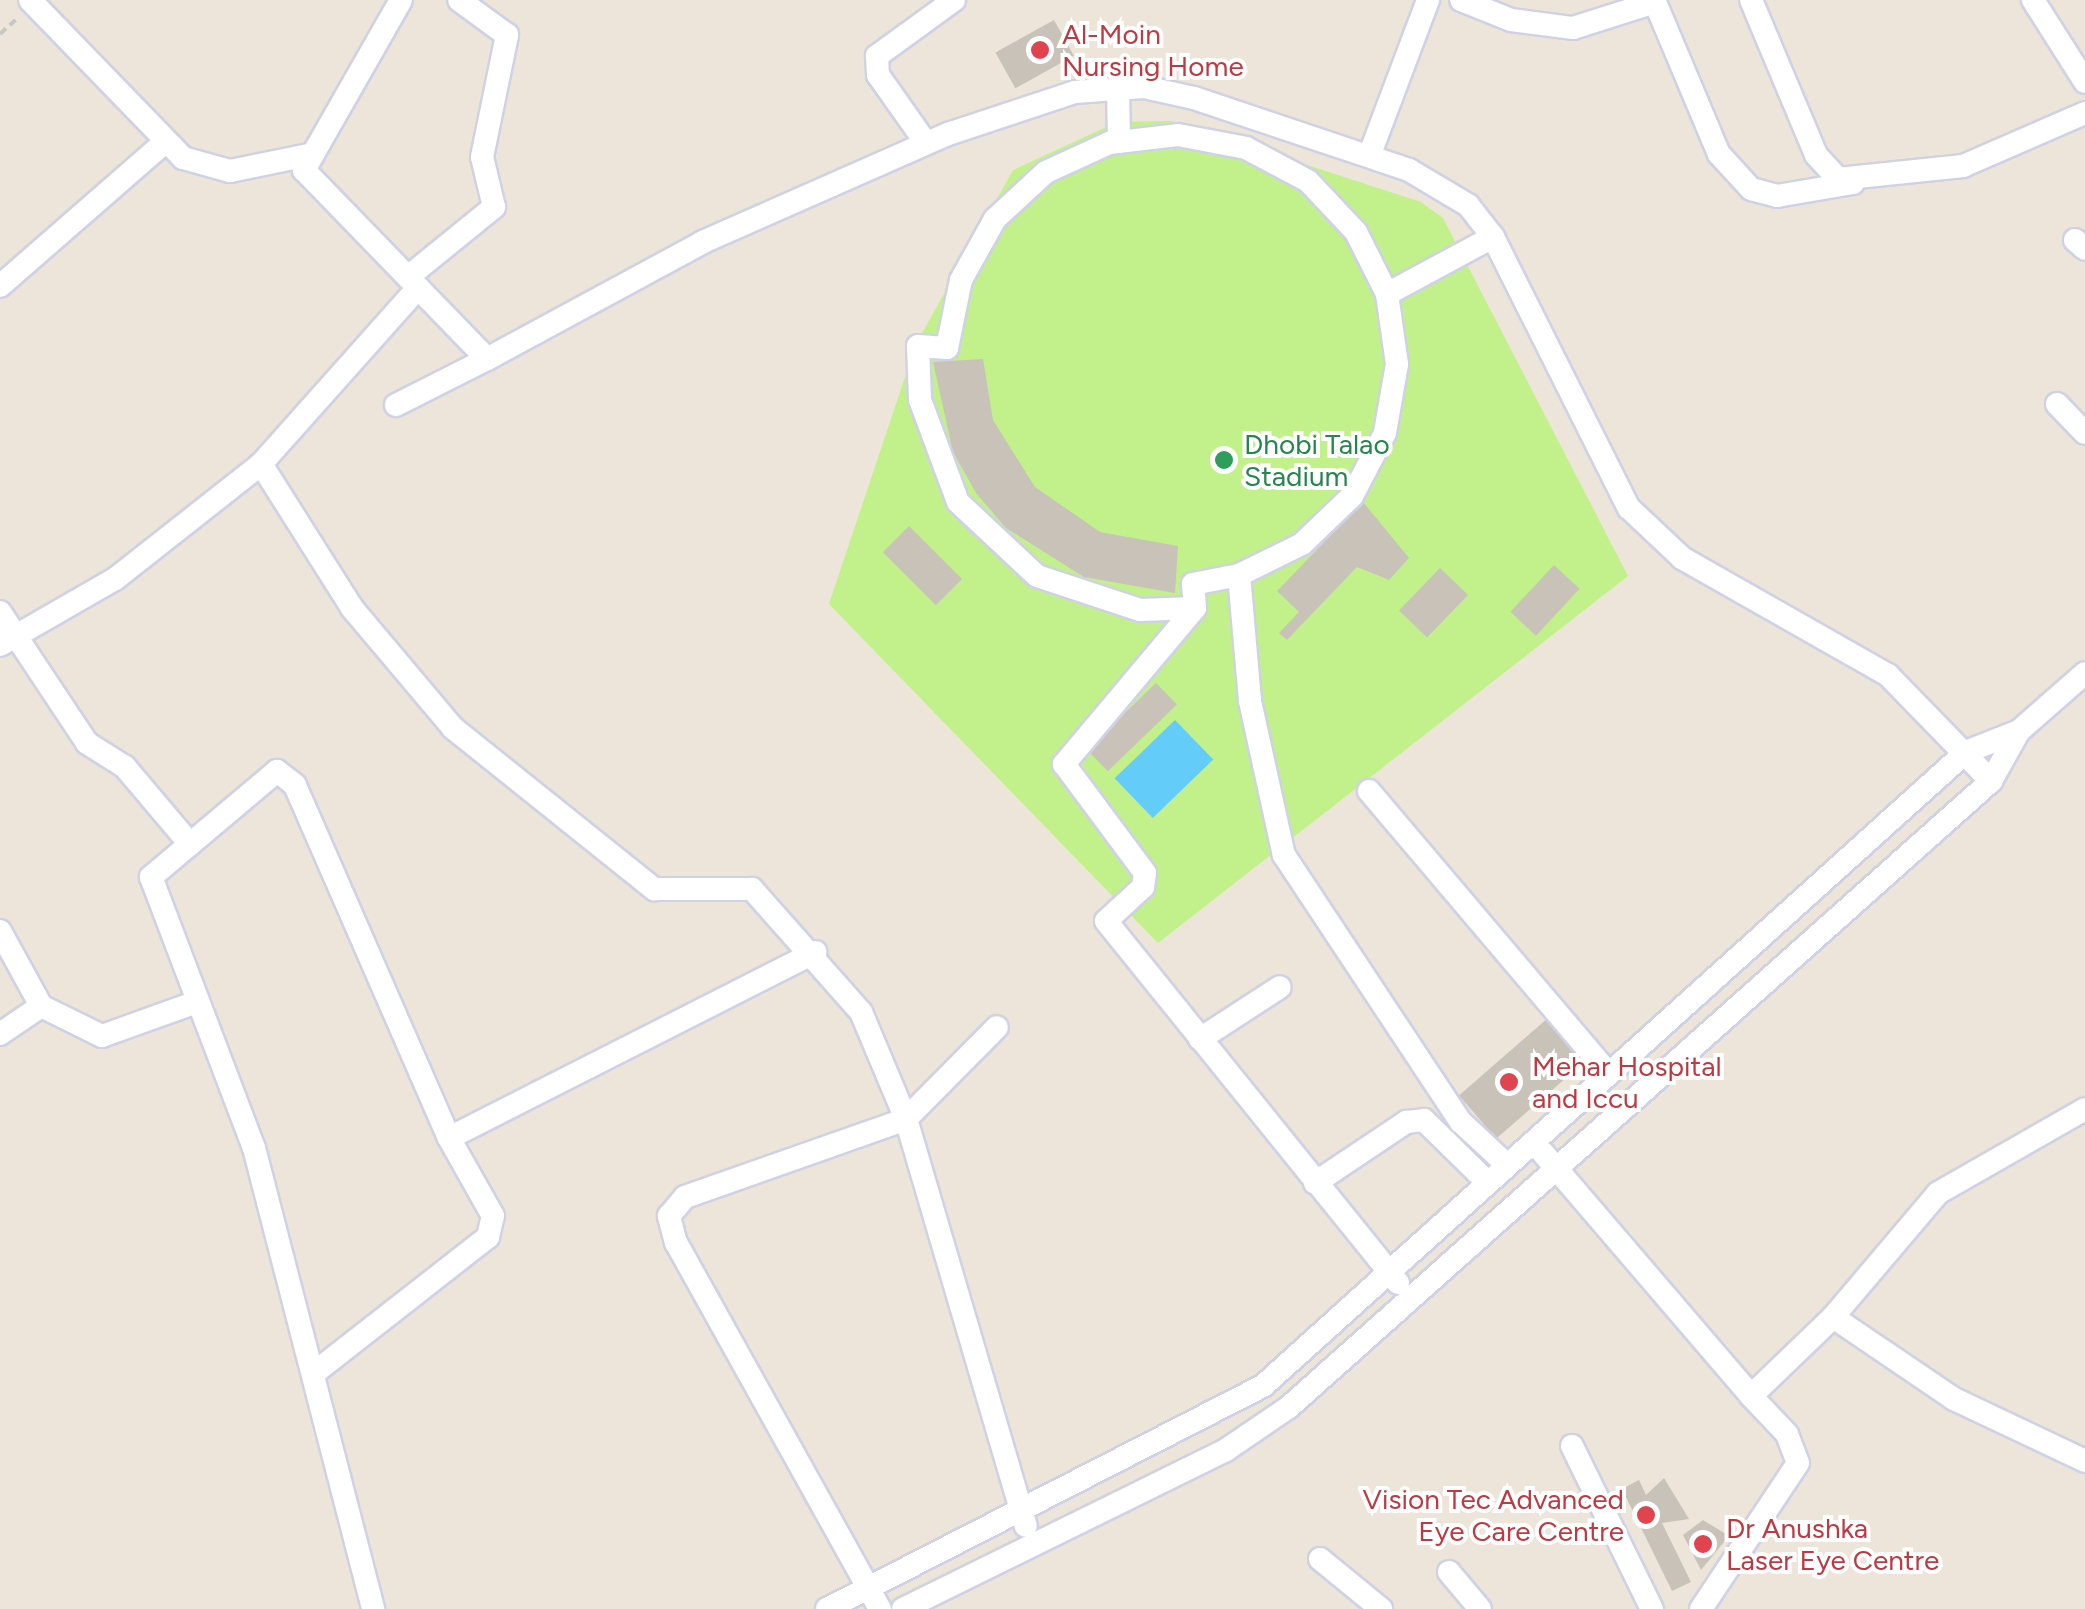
<!DOCTYPE html>
<style>
body{margin:0}
#map{position:relative;width:2085px;height:1609px;overflow:hidden;background:#ede5d9;font-family:Figtree,sans-serif}
div>[style]{position:absolute}
[style*='--x']{left:calc(var(--x)*1px);top:calc(var(--y)*1px);width:calc(var(--w)*1px);rotate:calc(var(--a)*1deg)}
.pitch>*{inset:0;background:#c2f18b}
.water>*{inset:0;background:#63ccf9;transform-origin:0 0}
.building>*{inset:0;background:#c8c2b9;transform-origin:0 0}
.path>*{height:4px;margin-top:-2px;transform-origin:0;background:repeating-linear-gradient(90deg,#c7c7c7 0 8px,transparent 0 13px)}
.roads{filter:drop-shadow(2px 0 #cfd2e4) drop-shadow(-2px 0 #cfd2e4) drop-shadow(0 2px #cfd2e4) drop-shadow(0 -2px #cfd2e4)}
.minor>*{height:22px;margin:-11px;padding:0 11px;transform-origin:11px;border-radius:11px;background:#fff}
.dots>*{width:28px;height:28px;translate:-50% -50%;box-sizing:border-box;border:5px solid #fff;border-radius:50%}
span{translate:-50% -50%;white-space:nowrap;text-align:center;line-height:1.15;-webkit-text-stroke:8px #fff;paint-order:stroke}
.health-label{font-size:28px;color:#be3a42}
.left{translate:0 -50%;text-align:left}
.right{translate:-100% -50%;text-align:right}
.leisure-label{font-size:28px;color:#27864d}
</style>
<div id="map">
<div class="pitch">
<i style="clip-path:polygon(1171px 121px,1421px 202px,1443px 218px,1628px 576px,1158px 943px,829px 604px,916px 344px,1013px 170px,1117px 122px)"></i>
</div>
<div class="water">
<i style="left:1175px;top:720px;width:55px;height:84px;rotate:46deg"></i>
</div>
<div class="building">
<i style="left:1054px;top:20px;width:41px;height:67px;rotate:61deg"></i>
<i style="clip-path:polygon(983px 359px,993px 420px,1035px 487px,1100px 532px,1178px 546px,1175px 593px,1084px 577px,1006px 528px,976px 493px,953px 452px,933px 362px)"></i>
<i style="clip-path:polygon(1363px 502px,1409px 558px,1389px 580px,1357px 567px,1287px 640px,1279px 633px,1299px 612px,1277px 591px)"></i>
<i style="left:909px;top:526px;width:75px;height:37px;rotate:45deg"></i>
<i style="left:1554px;top:565px;width:35px;height:64px;rotate:43deg"></i>
<i style="left:1440px;top:568px;width:39px;height:59px;rotate:44deg"></i>
<i style="left:1156px;top:683px;width:30px;height:96px;rotate:46deg"></i>
<i style="left:1548px;top:1018px;width:57px;height:118px;rotate:49deg"></i>
<i style="clip-path:polygon(1664px 1478px,1689px 1519px,1662px 1523px,1691px 1582px,1672px 1591px,1622px 1489px,1639px 1480px,1646px 1495px)"></i>
<i style="clip-path:polygon(1703px 1520px,1729px 1536px,1701px 1570px,1683px 1535px)"></i>
</div>
<div class="path">
<i style="--x:0;--y:34;--w:25;--a:-42"></i>
</div>
<div class="roads">
<div class="minor">
<i style="--x:30;--y:0;--w:220;--a:45.9"></i>
<i style="--x:183;--y:158;--w:49;--a:15.5"></i>
<i style="--x:230;--y:171;--w:85;--a:-11.6"></i>
<i style="--x:401;--y:0;--w:196;--a:119.7"></i>
<i style="--x:304;--y:170;--w:263;--a:45.9"></i>
<i style="--x:487;--y:359;--w:246;--a:-28.4"></i>
<i style="--x:703;--y:242;--w:268;--a:-23.8"></i>
<i style="--x:948;--y:134;--w:134;--a:-18.3"></i>
<i style="--x:1075;--y:92;--w:69;--a:-4.1"></i>
<i style="--x:1144;--y:87;--w:51;--a:12.4"></i>
<i style="--x:1194;--y:98;--w:227;--a:18.5"></i>
<i style="--x:1409;--y:170;--w:69;--a:30.7"></i>
<i style="--x:1468;--y:205;--w:41;--a:52"></i>
<i style="--x:1493;--y:237;--w:303;--a:63.4"></i>
<i style="--x:1629;--y:508;--w:73;--a:43.3"></i>
<i style="--x:1682;--y:558;--w:237;--a:29.6"></i>
<i style="--x:1888;--y:675;--w:148;--a:45.8"></i>
<i style="--x:1461;--y:0;--w:54;--a:21.8"></i>
<i style="--x:1511;--y:20;--w:63;--a:7.4"></i>
<i style="--x:1573;--y:28;--w:86;--a:-17.6"></i>
<i style="--x:1655;--y:2;--w:165;--a:67.2"></i>
<i style="--x:1719;--y:154;--w:47;--a:47.6"></i>
<i style="--x:1751;--y:189;--w:27;--a:15"></i>
<i style="--x:1777;--y:196;--w:77;--a:-9.7"></i>
<i style="--x:1751;--y:0;--w:168;--a:67.2"></i>
<i style="--x:1816;--y:155;--w:33;--a:47"></i>
<i style="--x:1838;--y:179;--w:126;--a:-5.9"></i>
<i style="--x:1963;--y:166;--w:133;--a:-23.5"></i>
<i style="--x:2033;--y:0;--w:97;--a:57.6"></i>
<i style="--x:1118;--y:89;--w:53;--a:88.9"></i>
<i style="--x:1178;--y:135;--w:69;--a:10.8"></i>
<i style="--x:1246;--y:148;--w:70;--a:28"></i>
<i style="--x:1308;--y:181;--w:70;--a:46.7"></i>
<i style="--x:1356;--y:232;--w:69;--a:63.4"></i>
<i style="--x:1387;--y:294;--w:71;--a:81.9"></i>
<i style="--x:1397;--y:364;--w:70;--a:99.9"></i>
<i style="--x:1385;--y:433;--w:71;--a:117.6"></i>
<i style="--x:1352;--y:496;--w:69;--a:136.2"></i>
<i style="--x:1302;--y:544;--w:70;--a:153.8"></i>
<i style="--x:1239;--y:575;--w:47;--a:168.9"></i>
<i style="--x:1193;--y:584;--w:24;--a:85"></i>
<i style="--x:1195;--y:608;--w:55;--a:177.9"></i>
<i style="--x:1140;--y:610;--w:108;--a:-161.7"></i>
<i style="--x:1037;--y:576;--w:108;--a:-136.9"></i>
<i style="--x:958;--y:502;--w:109;--a:-110.4"></i>
<i style="--x:920;--y:400;--w:54;--a:-92.1"></i>
<i style="--x:918;--y:346;--w:29;--a:4"></i>
<i style="--x:947;--y:348;--w:69;--a:-78.4"></i>
<i style="--x:961;--y:280;--w:70;--a:-60.9"></i>
<i style="--x:995;--y:219;--w:69;--a:-42.7"></i>
<i style="--x:1046;--y:172;--w:69;--a:-24.7"></i>
<i style="--x:1109;--y:143;--w:69;--a:-6.6"></i>
<i style="--x:926;--y:143;--w:83;--a:-125.2"></i>
<i style="--x:878;--y:75;--w:19;--a:-93"></i>
<i style="--x:877;--y:56;--w:95;--a:-36"></i>
<i style="--x:1371;--y:151;--w:161;--a:-69.3"></i>
<i style="--x:2075;--y:240;--w:13;--a:42"></i>
<i style="--x:408;--y:277;--w:111;--a:-39.1"></i>
<i style="--x:494;--y:207;--w:51;--a:-103.5"></i>
<i style="--x:482;--y:157;--w:125;--a:-78.4"></i>
<i style="--x:507;--y:35;--w:59;--a:-143.9"></i>
<i style="--x:0;--y:286;--w:219;--a:-41.1"></i>
<i style="--x:1387;--y:294;--w:120;--a:-28.3"></i>
<i style="--x:2057;--y:404;--w:40;--a:46"></i>
<i style="--x:396;--y:405;--w:102;--a:-26.8"></i>
<i style="--x:261;--y:464;--w:170;--a:57.7"></i>
<i style="--x:352;--y:608;--w:157;--a:49.9"></i>
<i style="--x:453;--y:728;--w:258;--a:38.7"></i>
<i style="--x:654;--y:889;--w:98;--a:0"></i>
<i style="--x:752;--y:889;--w:164;--a:48.5"></i>
<i style="--x:861;--y:1012;--w:116;--a:67.2"></i>
<i style="--x:906;--y:1119;--w:424;--a:73.6"></i>
<i style="--x:1239;--y:575;--w:126;--a:85"></i>
<i style="--x:1250;--y:701;--w:158;--a:77.6"></i>
<i style="--x:1284;--y:855;--w:320;--a:56.5"></i>
<i style="--x:1461;--y:1122;--w:60;--a:43"></i>
<i style="--x:1195;--y:608;--w:204;--a:130"></i>
<i style="--x:1064;--y:764;--w:136;--a:53.4"></i>
<i style="--x:1145;--y:873;--w:14;--a:98"></i>
<i style="--x:1143;--y:887;--w:50;--a:137.4"></i>
<i style="--x:1106;--y:921;--w:465;--a:51.1"></i>
<i style="--x:0;--y:612;--w:157;--a:56.4"></i>
<i style="--x:87;--y:743;--w:45;--a:32.3"></i>
<i style="--x:125;--y:767;--w:101;--a:49.8"></i>
<i style="--x:0;--y:645;--w:133;--a:-29.9"></i>
<i style="--x:115;--y:579;--w:186;--a:-38.2"></i>
<i style="--x:261;--y:464;--w:236;--a:-48.3"></i>
<i style="--x:1369;--y:791;--w:366;--a:49.7"></i>
<i style="--x:0;--y:931;--w:85;--a:61.3"></i>
<i style="--x:0;--y:1034;--w:50;--a:-34.3"></i>
<i style="--x:41;--y:1006;--w:68;--a:26.2"></i>
<i style="--x:102;--y:1036;--w:101;--a:-19.7"></i>
<i style="--x:1200;--y:1039;--w:95;--a:-33"></i>
<i style="--x:449;--y:1138;--w:411;--a:-26.9"></i>
<i style="--x:1543;--y:1153;--w:320;--a:49.4"></i>
<i style="--x:1751;--y:1396;--w:114;--a:-43.9"></i>
<i style="--x:1833;--y:1317;--w:162;--a:-49.7"></i>
<i style="--x:1938;--y:1193;--w:169;--a:-29.7"></i>
<i style="--x:1315;--y:1183;--w:110;--a:-33.8"></i>
<i style="--x:1406;--y:1122;--w:18;--a:-6"></i>
<i style="--x:1424;--y:1120;--w:87;--a:44.5"></i>
<i style="--x:1833;--y:1317;--w:146;--a:34.1"></i>
<i style="--x:1954;--y:1399;--w:145;--a:25.3"></i>
<i style="--x:314;--y:1373;--w:221;--a:-38"></i>
<i style="--x:488;--y:1237;--w:22;--a:-77"></i>
<i style="--x:493;--y:1216;--w:90;--a:-119.4"></i>
<i style="--x:449;--y:1138;--w:385;--a:-113.6"></i>
<i style="--x:295;--y:785;--w:23;--a:-142"></i>
<i style="--x:277;--y:771;--w:165;--a:139.9"></i>
<i style="--x:151;--y:877;--w:290;--a:69.2"></i>
<i style="--x:254;--y:1148;--w:476;--a:75.5"></i>
<i style="--x:1572;--y:1446;--w:182;--a:63.9"></i>
<i style="--x:1320;--y:1559;--w:79;--a:39.3"></i>
<i style="--x:1449;--y:1572;--w:48;--a:50"></i>
<i style="--x:827;--y:1609;--w:491;--a:-27.1"></i>
<i style="--x:1264;--y:1385;--w:945;--a:-42.04"></i>
<i style="--x:1966;--y:752;--w:57;--a:-21.6"></i>
<i style="--x:880;--y:1609;--w:419;--a:-119.1"></i>
<i style="--x:676;--y:1243;--w:28;--a:-105"></i>
<i style="--x:669;--y:1216;--w:25;--a:-50"></i>
<i style="--x:685;--y:1197;--w:234;--a:-19.4"></i>
<i style="--x:906;--y:1119;--w:129;--a:-45.3"></i>
<i style="--x:903;--y:1609;--w:360;--a:-26.2"></i>
<i style="--x:1226;--y:1450;--w:76;--a:-34.3"></i>
<i style="--x:1289;--y:1407;--w:941;--a:-41.72"></i>
<i style="--x:1991;--y:781;--w:57;--a:-60.8"></i>
<i style="--x:2019;--y:731;--w:88;--a:-41.3"></i>
<i style="--x:1701;--y:1609;--w:175;--a:-56.4"></i>
<i style="--x:1798;--y:1463;--w:31;--a:-111"></i>
<i style="--x:1787;--y:1434;--w:52;--a:-133.5"></i>
</div>
</div>
<div class="dots">
<i style="left:1040px;top:50px;background:#e0444e"></i>
<i style="left:1224px;top:460px;background:#2e9e5b"></i>
<i style="left:1509px;top:1082px;background:#e0444e"></i>
<i style="left:1646px;top:1515px;background:#e0444e"></i>
<i style="left:1703px;top:1544px;background:#e0444e"></i>
</div>
<div class="health-label">
<span class="left" style="left:1062px;top:50px">Al-Moin<br>Nursing Home</span>
<span class="left" style="left:1532px;top:1082px">Mehar Hospital<br>and Iccu</span>
<span class="right" style="left:1624px;top:1515px">Vision Tec Advanced<br>Eye Care Centre</span>
<span class="left" style="left:1726px;top:1544px">Dr Anushka<br>Laser Eye Centre</span>
</div>
<div class="leisure-label">
<span class="left" style="left:1244px;top:460px">Dhobi Talao<br>Stadium</span>
</div>
</div>
